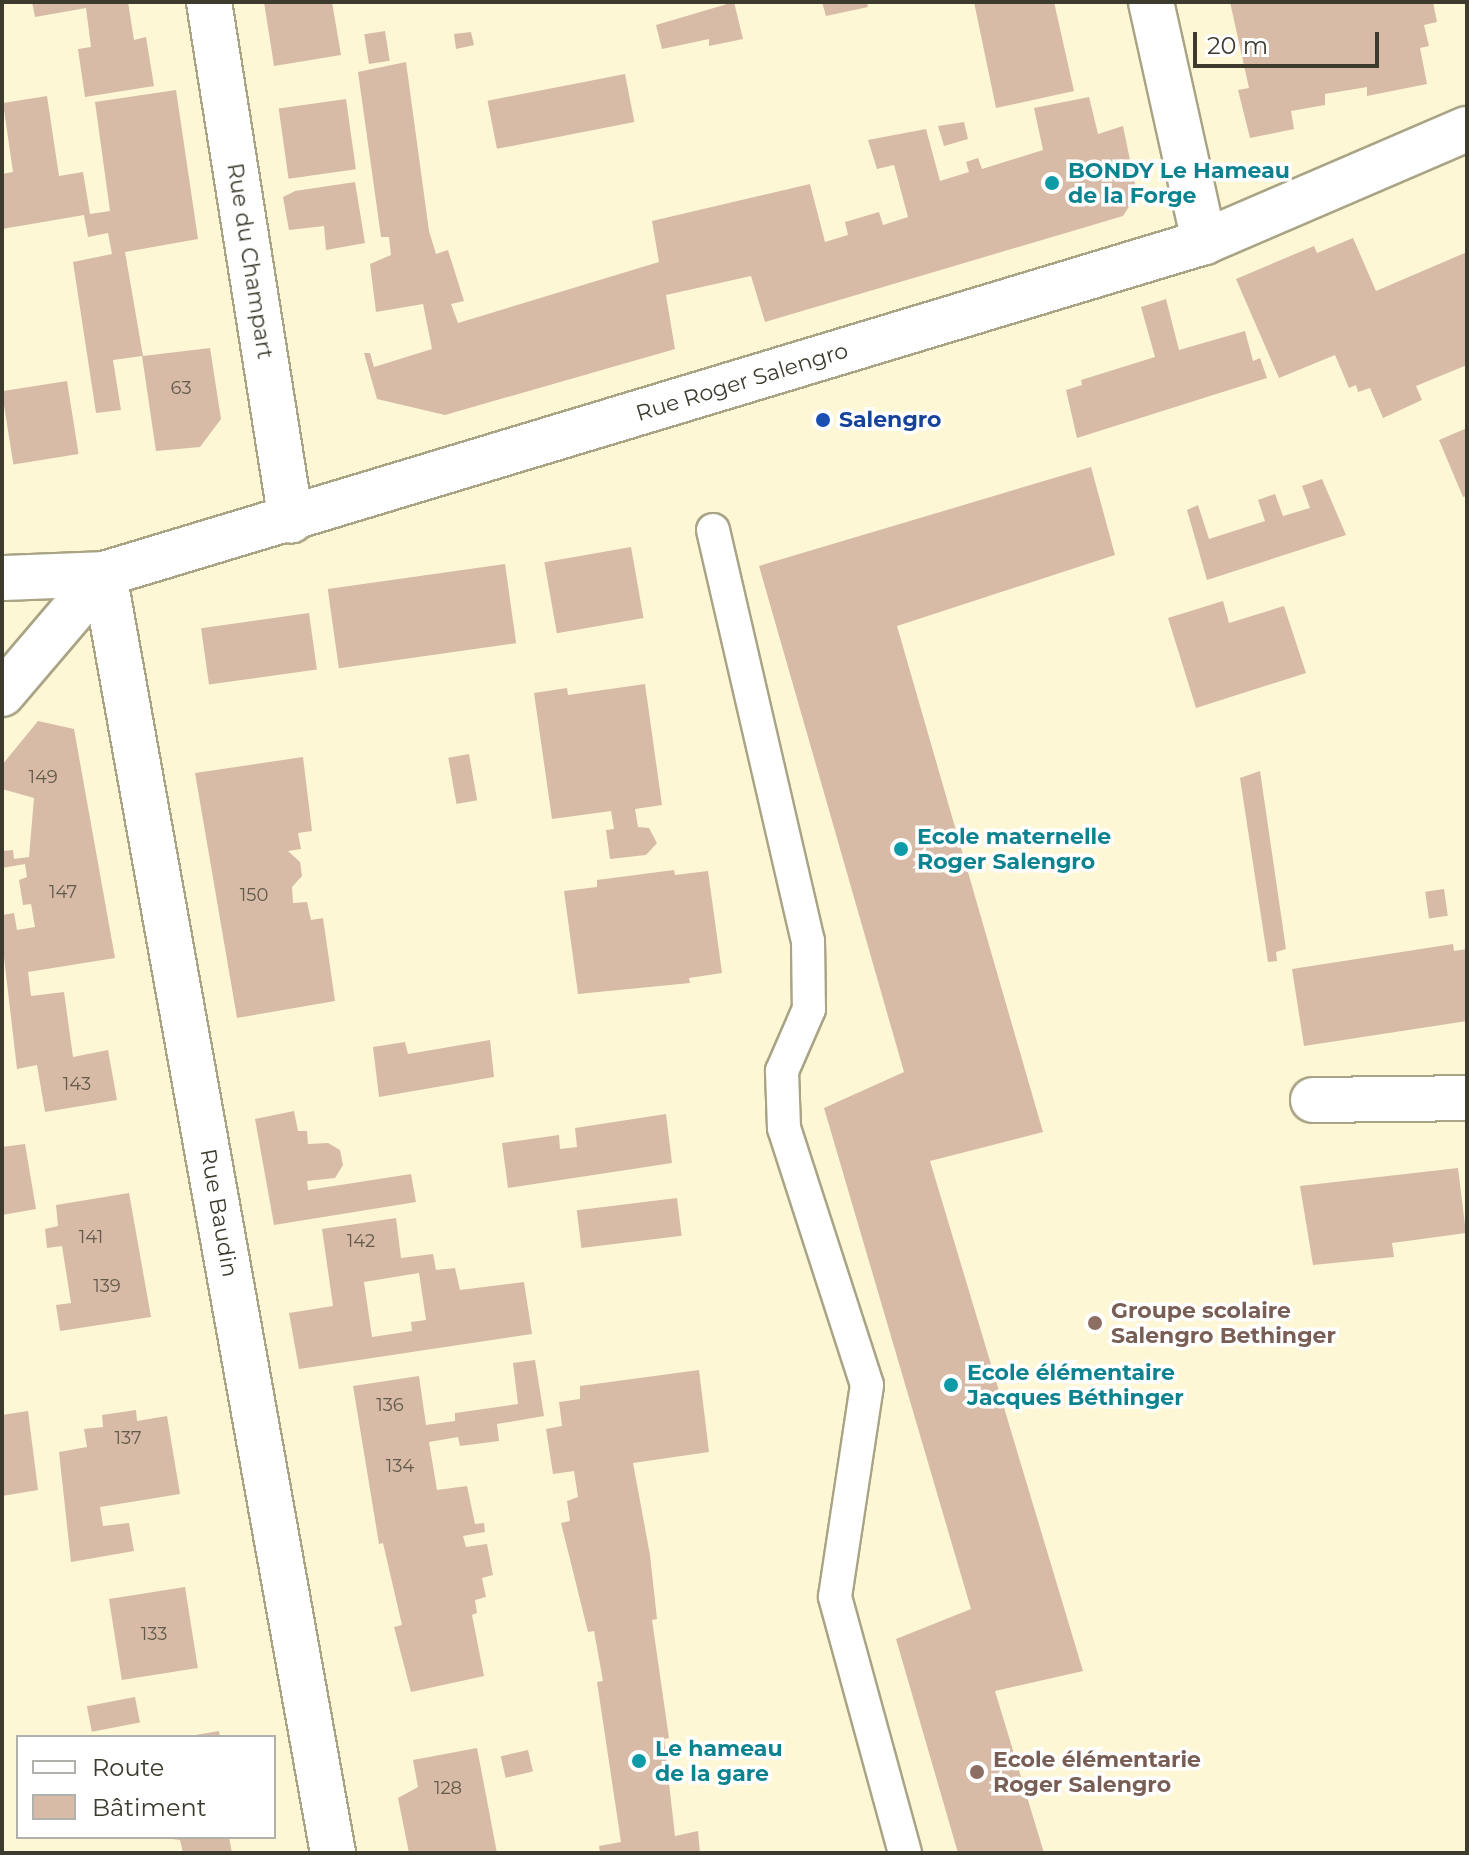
<!DOCTYPE html>
<meta charset="utf-8">
<style>
body{margin:0}
#map{position:relative;width:1469px;height:1855px;overflow:hidden;background:#fdf7d6;font-family:Montserrat,sans-serif}
div>[style]{position:absolute}
[style*='--x']{left:calc(var(--x)*1px);top:calc(var(--y)*1px);width:calc(var(--w)*1px);rotate:calc(var(--a)*1deg)}
.building>*{inset:0;background:#d7bba7;transform-origin:0 0}
.roads{filter:drop-shadow(2px 0 #a9a485) drop-shadow(-2px 0 #a9a485) drop-shadow(0 2px #a9a485) drop-shadow(0 -2px #a9a485)}
.service>*{height:32px;margin:-16px;padding:0 16px;transform-origin:16px;border-radius:16px;background:#fff}
.minor>*{height:44px;margin:-22px;padding:0 22px;transform-origin:22px;border-radius:22px;background:#fff}
.tertiary>*{height:44px;margin:-22px;padding:0 22px;transform-origin:22px;border-radius:22px;background:#fff}
.dots>*{width:22px;height:22px;translate:-50% -50%;box-sizing:border-box;border:4px solid #fff;border-radius:50%}
span{translate:-50% -50%;white-space:nowrap;text-align:center;line-height:1.15;-webkit-text-stroke:7px #fff;paint-order:stroke}
.number-label{font-size:18px;color:#645b4c}
.number-label span{-webkit-text-stroke-width:0}
.culture-label{font-size:22px;color:#0d838f;font-weight:700}
.left{translate:0 -50%;text-align:left}
.street-label{font-size:22px;color:#3d3b2e}
.transit-label{font-size:22px;color:#164399;font-weight:700}
.education-label{font-size:22px;color:#785e54;font-weight:700}
.frame{position:absolute;inset:0;border:4px solid #3d3b2e;pointer-events:none}
.legend{position:absolute;left:16px;top:1735px;width:260px;height:104px;box-sizing:border-box;background:#fff;border:2px solid #b1b1ab;margin:0;padding:10px 14px;list-style:none;font-size:24px;color:#3d3b2e}
.legend li{display:flex;align-items:center;gap:16px;height:40px}
.legend b{width:40px;border:2px solid #b1b1ab}
.scale{position:absolute;left:1193px;top:32px;width:186px;height:36px;box-sizing:border-box;border:4px solid #3d3b2e;border-top:0;padding-left:10px;font-size:24px;line-height:28px;white-space:nowrap;color:#3d3b2e;-webkit-text-stroke:6px #fff;paint-order:stroke}
</style>
<div id="map">
<div class="building">
<i style="clip-path:polygon(32px 2px,128px 2px,134px 40px,146px 37px,154px 86px,85px 97px,78px 49px,91px 47px,86px 8px,35px 17px)"></i>
<i style="clip-path:polygon(264px 2px,332px 2px,341px 55px,274px 66px)"></i>
<i style="clip-path:polygon(734px 2px,743px 39px,709px 46px,709px 39px,662px 49px,656px 25px)"></i>
<i style="clip-path:polygon(822px 2px,867px 2px,868px 7px,826px 16px)"></i>
<i style="clip-path:polygon(974px 2px,1054px 2px,1074px 91px,996px 108px)"></i>
<i style="clip-path:polygon(1230px 2px,1433px 2px,1437px 22px,1424px 25px,1429px 46px,1420px 48px,1427px 84px,1367px 96px,1367px 87px,1325px 94px,1325px 105px,1291px 111px,1294px 129px,1250px 138px,1238px 90px,1249px 88px)"></i>
<i style="left:385px;top:31px;width:30px;height:21px;rotate:81deg"></i>
<i style="clip-path:polygon(471px 32px,474px 45px,456px 49px,454px 34px)"></i>
<i style="clip-path:polygon(406px 62px,429px 231px,436px 254px,448px 250px,464px 301px,451px 304px,458px 323px,659px 262px,652px 221px,810px 184px,825px 242px,848px 235px,845px 222px,879px 212px,883px 225px,908px 217px,894px 165px,877px 169px,868px 140px,926px 129px,940px 181px,969px 172px,966px 162px,978px 158px,982px 169px,1043px 150px,1034px 108px,1089px 97px,1098px 134px,1123px 126px,1137px 194px,1123px 216px,765px 322px,751px 276px,666px 295px,675px 349px,445px 415px,377px 399px,364px 353px,370px 353px,374px 367px,432px 349px,423px 304px,376px 312px,370px 264px,391px 255px,389px 237px,381px 237px,358px 72px)"></i>
<i style="left:625px;top:74px;width:49px;height:140px;rotate:79deg"></i>
<i style="clip-path:polygon(176px 90px,198px 239px,125px 252px,143px 356px,210px 348px,221px 419px,200px 447px,156px 451px,142px 356px,113px 360px,121px 410px,96px 413px,73px 262px,112px 254px,108px 233px,88px 237px,84px 215px,2px 229px,2px 174px,13px 172px,3px 103px,47px 96px,59px 176px,83px 172px,90px 214px,110px 211px,95px 102px)"></i>
<i style="left:346px;top:99px;width:71px;height:68px;rotate:82deg"></i>
<i style="clip-path:polygon(964px 122px,968px 139px,944px 146px,938px 126px)"></i>
<i style="clip-path:polygon(355px 182px,365px 243px,326px 250px,324px 226px,289px 230px,283px 197px,295px 191px)"></i>
<i style="clip-path:polygon(1353px 238px,1376px 291px,1467px 252px,1467px 365px,1416px 386px,1422px 400px,1383px 418px,1370px 388px,1358px 392px,1356px 385px,1349px 388px,1335px 355px,1279px 378px,1236px 279px,1314px 246px,1317px 253px)"></i>
<i style="clip-path:polygon(1166px 299px,1179px 350px,1245px 331px,1253px 361px,1260px 358px,1267px 378px,1077px 438px,1066px 390px,1082px 385px,1081px 380px,1155px 357px,1141px 307px)"></i>
<i style="left:67px;top:381px;width:74px;height:66px;rotate:81deg"></i>
<i style="clip-path:polygon(1467px 428px,1467px 496px,1463px 497px,1439px 440px)"></i>
<i style="clip-path:polygon(1091px 467px,1115px 555px,897px 626px,1043px 1132px,930px 1161px,1083px 1671px,995px 1691px,1044px 1853px,958px 1853px,896px 1639px,971px 1609px,824px 1108px,904px 1072px,759px 566px)"></i>
<i style="clip-path:polygon(1322px 479px,1346px 535px,1207px 580px,1187px 510px,1198px 505px,1209px 539px,1265px 521px,1258px 500px,1275px 494px,1283px 516px,1310px 508px,1302px 486px)"></i>
<i style="left:631px;top:547px;width:72px;height:88px;rotate:80deg"></i>
<i style="left:505px;top:564px;width:80px;height:179px;rotate:82deg"></i>
<i style="clip-path:polygon(1223px 601px,1229px 623px,1284px 606px,1306px 673px,1196px 708px,1168px 618px)"></i>
<i style="left:309px;top:613px;width:57px;height:109px;rotate:82deg"></i>
<i style="clip-path:polygon(645px 684px,662px 805px,635px 809px,638px 827px,649px 828px,657px 843px,646px 855px,610px 859px,606px 830px,614px 829px,611px 811px,552px 819px,534px 693px,567px 688px,568px 695px)"></i>
<i style="clip-path:polygon(38px 721px,74px 729px,115px 958px,28px 972px,31px 996px,64px 992px,73px 1057px,108px 1050px,117px 1100px,45px 1112px,37px 1065px,17px 1069px,2px 940px,2px 915px,14px 913px,17px 930px,35px 927px,31px 904px,23px 905px,19px 880px,27px 877px,25px 864px,2px 868px,2px 851px,13px 850px,14px 859px,29px 857px,34px 798px,2px 789px,2px 765px)"></i>
<i style="left:469px;top:754px;width:47px;height:21px;rotate:80deg"></i>
<i style="clip-path:polygon(303px 757px,312px 831px,298px 833px,301px 849px,288px 851px,300px 862px,302px 876px,292px 887px,293px 903px,307px 902px,311px 920px,323px 918px,335px 1001px,237px 1018px,195px 773px)"></i>
<i style="clip-path:polygon(1260px 771px,1286px 949px,1276px 952px,1277px 961px,1268px 962px,1240px 778px)"></i>
<i style="clip-path:polygon(674px 870px,675px 875px,708px 871px,722px 973px,689px 978px,690px 983px,578px 994px,564px 891px,597px 887px,597px 880px)"></i>
<i style="left:1444px;top:889px;width:27px;height:19px;rotate:82deg"></i>
<i style="clip-path:polygon(1453px 944px,1454px 951px,1467px 949px,1467px 1021px,1304px 1046px,1292px 969px)"></i>
<i style="clip-path:polygon(490px 1040px,494px 1077px,379px 1097px,373px 1047px,405px 1042px,408px 1054px)"></i>
<i style="clip-path:polygon(294px 1111px,298px 1131px,307px 1131px,308px 1144px,328px 1143px,340px 1150px,343px 1165px,335px 1178px,307px 1181px,308px 1190px,411px 1174px,416px 1202px,274px 1225px,255px 1119px)"></i>
<i style="clip-path:polygon(666px 1114px,672px 1163px,508px 1188px,502px 1143px,559px 1135px,560px 1149px,577px 1147px,575px 1128px)"></i>
<i style="clip-path:polygon(25px 1144px,36px 1209px,2px 1215px,2px 1147px)"></i>
<i style="clip-path:polygon(1458px 1168px,1466px 1233px,1392px 1243px,1394px 1257px,1313px 1265px,1300px 1186px)"></i>
<i style="clip-path:polygon(129px 1193px,151px 1317px,60px 1331px,56px 1305px,71px 1303px,62px 1246px,47px 1248px,45px 1229px,58px 1226px,56px 1205px)"></i>
<i style="left:677px;top:1198px;width:38px;height:101px;rotate:83deg"></i>
<i style="clip-path:polygon(evenodd,396px 1218px,401px 1258px,433px 1254px,436px 1270px,455px 1268px,460px 1290px,524px 1282px,532px 1334px,299px 1369px,289px 1313px,333px 1306px,322px 1229px,396px 1218px,419px 1273px,426px 1320px,411px 1322px,412px 1331px,372px 1337px,364px 1282px,419px 1273px)"></i>
<i style="clip-path:polygon(535px 1360px,544px 1416px,497px 1424px,499px 1441px,460px 1446px,458px 1437px,429px 1442px,437px 1490px,467px 1486px,475px 1524px,484px 1523px,485px 1532px,463px 1536px,466px 1547px,487px 1544px,493px 1575px,482px 1578px,486px 1597px,475px 1600px,477px 1613px,472px 1615px,484px 1676px,411px 1692px,394px 1627px,402px 1625px,383px 1543px,379px 1544px,353px 1386px,419px 1376px,426px 1425px,455px 1421px,455px 1413px,518px 1404px,513px 1363px)"></i>
<i style="clip-path:polygon(699px 1370px,709px 1452px,633px 1463px,650px 1555px,657px 1619px,652px 1620px,669px 1738px,664px 1739px,675px 1836px,698px 1831px,700px 1853px,600px 1853px,599px 1846px,621px 1842px,597px 1682px,603px 1681px,594px 1631px,588px 1632px,561px 1523px,570px 1521px,567px 1501px,578px 1497px,574px 1471px,553px 1474px,546px 1429px,562px 1426px,559px 1402px,580px 1399px,580px 1386px)"></i>
<i style="clip-path:polygon(136px 1410px,137px 1421px,167px 1416px,180px 1494px,100px 1507px,103px 1526px,129px 1523px,134px 1551px,71px 1562px,59px 1452px,87px 1447px,84px 1429px,103px 1427px,102px 1415px)"></i>
<i style="clip-path:polygon(28px 1411px,38px 1490px,2px 1496px,2px 1415px)"></i>
<i style="left:185px;top:1587px;width:82px;height:77px;rotate:81deg"></i>
<i style="left:135px;top:1697px;width:26px;height:49px;rotate:79deg"></i>
<i style="clip-path:polygon(219px 1731px,220px 1737px,195px 1737px,195px 1735px)"></i>
<i style="clip-path:polygon(477px 1748px,497px 1853px,409px 1853px,398px 1798px,418px 1787px,413px 1760px)"></i>
<i style="left:528px;top:1750px;width:22px;height:28px;rotate:77deg"></i>
<i style="clip-path:polygon(229px 1837px,232px 1853px,183px 1853px,180px 1840px,172px 1839px)"></i>
</div>
<div class="roads">
<div class="service">
<i style="--x:713;--y:530;--w:422;--a:77"></i>
<i style="--x:808;--y:941;--w:68;--a:89.2"></i>
<i style="--x:809;--y:1009;--w:68;--a:113.5"></i>
<i style="--x:782;--y:1071;--w:57;--a:88"></i>
<i style="--x:784;--y:1128;--w:270;--a:72.1"></i>
<i style="--x:867;--y:1385;--w:214;--a:98.6"></i>
<i style="--x:835;--y:1597;--w:265;--a:74.7"></i>
</div>
<div class="minor">
<i style="--x:209;--y:2;--w:525;--a:81.02"></i>
<i style="--x:2;--y:694;--w:157;--a:-49.6"></i>
<i style="--x:1313;--y:1100;--w:154;--a:-0.7"></i>
</div>
<div class="tertiary">
<i style="--x:1151;--y:2;--w:246;--a:77.5"></i>
<i style="--x:104;--y:574;--w:1299;--a:79.85"></i>
<i style="--x:2;--y:578;--w:102;--a:-2.2"></i>
<i style="--x:104;--y:574;--w:1149;--a:-16.79"></i>
<i style="--x:1204;--y:242;--w:286;--a:-23.3"></i>
</div>
</div>
<div class="dots">
<i style="left:1052px;top:183px;background:#0f9aa8"></i>
<i style="left:823px;top:420px;background:#1a4fb4"></i>
<i style="left:901px;top:849px;background:#0f9aa8"></i>
<i style="left:1095px;top:1323px;background:#8d6e63"></i>
<i style="left:951px;top:1385px;background:#0f9aa8"></i>
<i style="left:639px;top:1761px;background:#0f9aa8"></i>
<i style="left:977px;top:1772px;background:#8d6e63"></i>
</div>
<div class="number-label">
<span style="left:181px;top:388px">63</span>
<span style="left:43px;top:777px">149</span>
<span style="left:63px;top:892px">147</span>
<span style="left:254px;top:895px">150</span>
<span style="left:77px;top:1084px">143</span>
<span style="left:91px;top:1237px">141</span>
<span style="left:361px;top:1241px">142</span>
<span style="left:107px;top:1286px">139</span>
<span style="left:390px;top:1405px">136</span>
<span style="left:128px;top:1438px">137</span>
<span style="left:400px;top:1466px">134</span>
<span style="left:154px;top:1634px">133</span>
<span style="left:448px;top:1788px">128</span>
</div>
<div class="culture-label">
<span class="left" style="left:1068px;top:183px">BONDY Le Hameau<br>de la Forge</span>
<span class="left" style="left:917px;top:849px">Ecole maternelle<br>Roger Salengro</span>
<span class="left" style="left:967px;top:1385px">Ecole élémentaire<br>Jacques Béthinger</span>
<span class="left" style="left:655px;top:1761px">Le hameau<br>de la gare</span>
</div>
<div class="street-label">
<span style="left:250px;top:261px;rotate:81deg">Rue du Champart</span>
<span style="left:742px;top:382px;rotate:-17deg">Rue Roger Salengro</span>
<span style="left:219px;top:1213px;rotate:80deg">Rue Baudin</span>
</div>
<div class="transit-label">
<span class="left" style="left:839px;top:420px">Salengro</span>
</div>
<div class="education-label">
<span class="left" style="left:1111px;top:1323px">Groupe scolaire<br>Salengro Bethinger</span>
<span class="left" style="left:993px;top:1772px">Ecole élémentarie<br>Roger Salengro</span>
</div>
<div class="frame"></div>
<ul class="legend">
<li><b style="height:10px;background:#fff"></b>Route</li>
<li><b style="height:22px;background:#d7bba7"></b>Bâtiment</li>
</ul>
<div class="scale">20 m</div>
</div>
